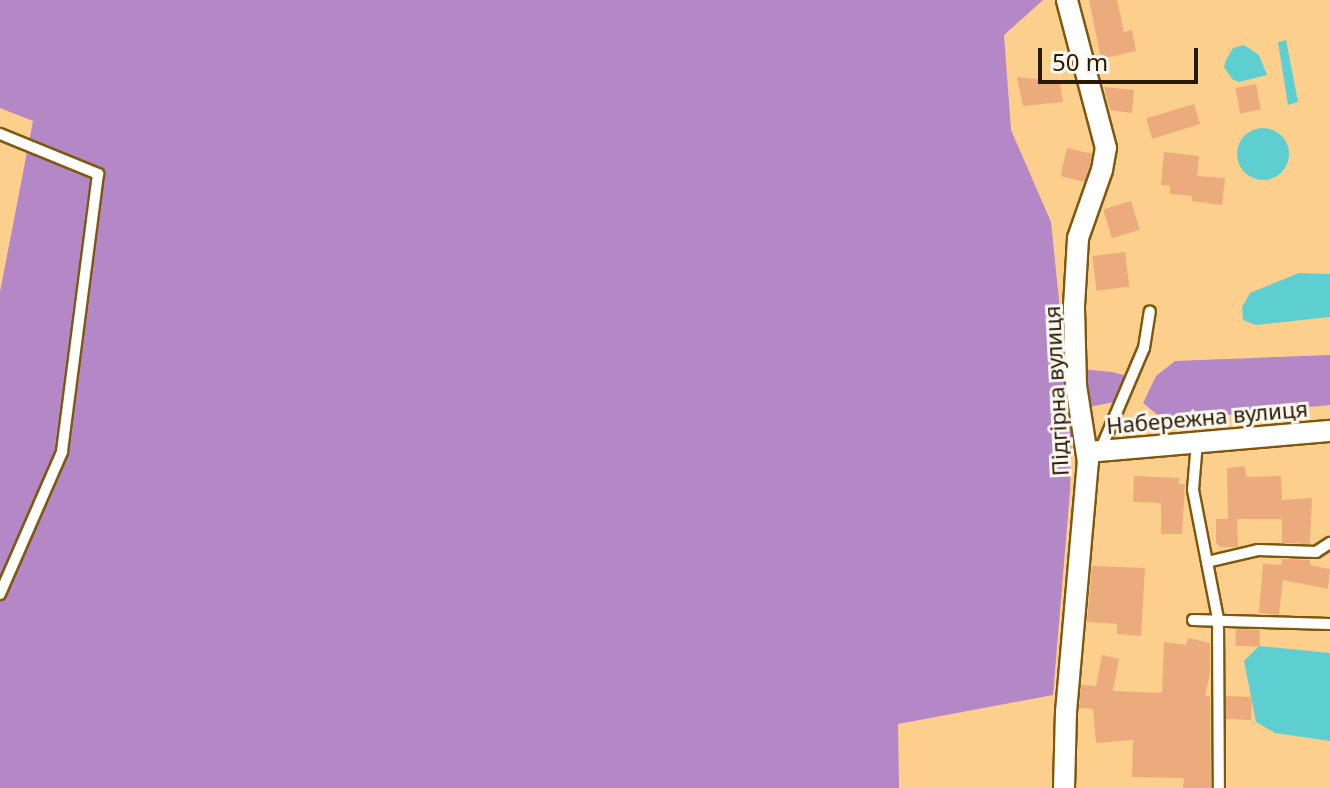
<!DOCTYPE html>
<meta charset="utf-8">
<style>
body{margin:0}
#map{position:relative;width:1330px;height:788px;overflow:hidden;background:#fdcf8d;font-family:"Noto Sans",sans-serif}
div>[style]{position:absolute}
[style*='--x']{left:calc(var(--x)*1px);top:calc(var(--y)*1px);width:calc(var(--w)*1px);rotate:calc(var(--a)*1deg)}
.forest>*{inset:0;background:#b487c6}
.water>*{inset:0;background:#5dcfd0}
.round{border-radius:50%}
.building>*{inset:0;background:#ebab7d;transform-origin:0 0}
.roads{filter:drop-shadow(2px 0 #7f580d) drop-shadow(-2px 0 #7f580d) drop-shadow(0 2px #7f580d) drop-shadow(0 -2px #7f580d)}
.service>*{height:10px;margin:-5px;padding:0 5px;transform-origin:5px;border-radius:5px;background:#fff}
.minor>*{height:20px;margin:-10px;padding:0 10px;transform-origin:10px;border-radius:10px;background:#fff}
span{translate:-50% -50%;white-space:nowrap;text-align:center;line-height:1.15;-webkit-text-stroke:6px #fcf8f1;paint-order:stroke}
.street-label{font-size:22px;color:#291900}
.scale{position:absolute;left:1038px;top:48px;width:160px;height:36px;box-sizing:border-box;border:4px solid #291900;border-top:0;padding-left:10px;font-size:24px;line-height:28px;white-space:nowrap;color:#291900;-webkit-text-stroke:6px #fcf8f1;paint-order:stroke}
</style>
<div id="map">
<div class="forest">
<i style="clip-path:polygon(0 0,1043px 0,1004px 35px,1011px 130px,1051px 222px,1072px 428px,1070px 491px,1053px 695px,898px 724px,899px 788px,0 788px,0 292px,33px 121px,0 108px)"></i>
<i style="clip-path:polygon(1330px 355px,1330px 405px,1165px 421px,1143px 403px,1156px 376px,1175px 361px)"></i>
<i style="clip-path:polygon(1072px 368px,1112px 372px,1131px 377px,1120px 401px,1072px 410px)"></i>
</div>
<div class="water">
<i style="clip-path:polygon(1286px 40px,1298px 102px,1288px 105px,1278px 42px)"></i>
<i style="clip-path:polygon(1244px 45px,1259px 55px,1267px 75px,1239px 82px,1232px 79px,1224px 67px,1226px 60px,1233px 48px)"></i>
<i class="round" style="left:1237px;top:128px;width:52px;height:52px"></i>
<i style="clip-path:polygon(1299px 273px,1330px 274px,1330px 317px,1256px 325px,1243px 320px,1242px 307px,1250px 293px)"></i>
<i style="clip-path:polygon(1259px 646px,1330px 653px,1330px 741px,1275px 733px,1256px 722px,1244px 661px)"></i>
</div>
<div class="building">
<i style="clip-path:polygon(1089px 0,1117px 0,1124px 32px,1132px 30px,1136px 51px,1101px 59px)"></i>
<i style="clip-path:polygon(1017px 77px,1060px 82px,1063px 102px,1023px 106px)"></i>
<i style="left:1256px;top:84px;width:26px;height:21px;rotate:79deg"></i>
<i style="clip-path:polygon(1104px 87px,1134px 90px,1132px 113px,1110px 110px)"></i>
<i style="left:1194px;top:104px;width:21px;height:50px;rotate:73deg"></i>
<i style="left:1067px;top:148px;width:26px;height:29px;rotate:13deg"></i>
<i style="clip-path:polygon(1164px 152px,1199px 156px,1197px 176px,1225px 178px,1222px 205px,1192px 201px,1192px 196px,1170px 194px,1170px 186px,1161px 185px)"></i>
<i style="left:1131px;top:201px;width:30px;height:29px;rotate:73deg"></i>
<i style="left:1125px;top:252px;width:35px;height:33px;rotate:83deg"></i>
<i style="clip-path:polygon(1245px 466px,1246px 477px,1281px 476px,1282px 500px,1312px 498px,1310px 544px,1282px 543px,1282px 519px,1237px 519px,1238px 547px,1220px 547px,1216px 543px,1216px 519px,1228px 519px,1227px 468px)"></i>
<i style="clip-path:polygon(1134px 476px,1179px 478px,1179px 484px,1185px 484px,1182px 534px,1161px 534px,1161px 503px,1133px 502px)"></i>
<i style="clip-path:polygon(1282px 559px,1310px 560px,1310px 565px,1330px 569px,1328px 589px,1283px 580px,1279px 615px,1259px 613px,1263px 564px,1282px 565px)"></i>
<i style="clip-path:polygon(1092px 566px,1145px 568px,1141px 636px,1117px 634px,1117px 624px,1087px 622px)"></i>
<i style="left:1236px;top:629px;width:24px;height:17px;rotate:2deg"></i>
<i style="clip-path:polygon(1188px 638px,1210px 643px,1210px 674px,1205px 696px,1210px 696px,1211px 788px,1183px 788px,1184px 778px,1132px 777px,1133px 740px,1096px 743px,1093px 709px,1079px 708px,1081px 685px,1096px 686px,1102px 655px,1119px 659px,1113px 691px,1162px 693px,1164px 642px,1186px 645px)"></i>
<i style="left:1226px;top:696px;width:26px;height:23px;rotate:2deg"></i>
</div>
<div class="roads">
<div class="service">
<i style="--x:0;--y:134;--w:106;--a:22.2"></i>
<i style="--x:98;--y:174;--w:280;--a:97.4"></i>
<i style="--x:62;--y:452;--w:155;--a:113.6"></i>
<i style="--x:1197;--y:442;--w:48;--a:94.8"></i>
<i style="--x:1193;--y:490;--w:131;--a:79"></i>
<i style="--x:1218;--y:619;--w:169;--a:89.7"></i>
<i style="--x:1100;--y:451;--w:112;--a:-66.9"></i>
<i style="--x:1144;--y:348;--w:37;--a:-81"></i>
<i style="--x:1207;--y:562;--w:52;--a:-13.2"></i>
<i style="--x:1258;--y:550;--w:58;--a:2"></i>
<i style="--x:1316;--y:552;--w:17;--a:-33"></i>
<i style="--x:1193;--y:620;--w:137;--a:1.7"></i>
</div>
<div class="minor">
<i style="--x:1088;--y:452;--w:243;--a:-5"></i>
<i style="--x:1064;--y:788;--w:76;--a:-88.5"></i>
<i style="--x:1066;--y:712;--w:251;--a:-85"></i>
<i style="--x:1088;--y:462;--w:78;--a:-98.9"></i>
<i style="--x:1076;--y:385;--w:79;--a:-91.5"></i>
<i style="--x:1074;--y:306;--w:68;--a:-86.6"></i>
<i style="--x:1078;--y:238;--w:72;--a:-70.6"></i>
<i style="--x:1102;--y:170;--w:22;--a:-80"></i>
<i style="--x:1106;--y:148;--w:153;--a:-104.8"></i>
</div>
</div>
<div class="street-label">
<span style="left:1056px;top:391px;rotate:-93deg">Підгірна вулиця</span>
<span style="left:1207px;top:417px;rotate:-5deg">Набережна вулиця</span>
</div>
<div class="scale">50 m</div>
</div>
